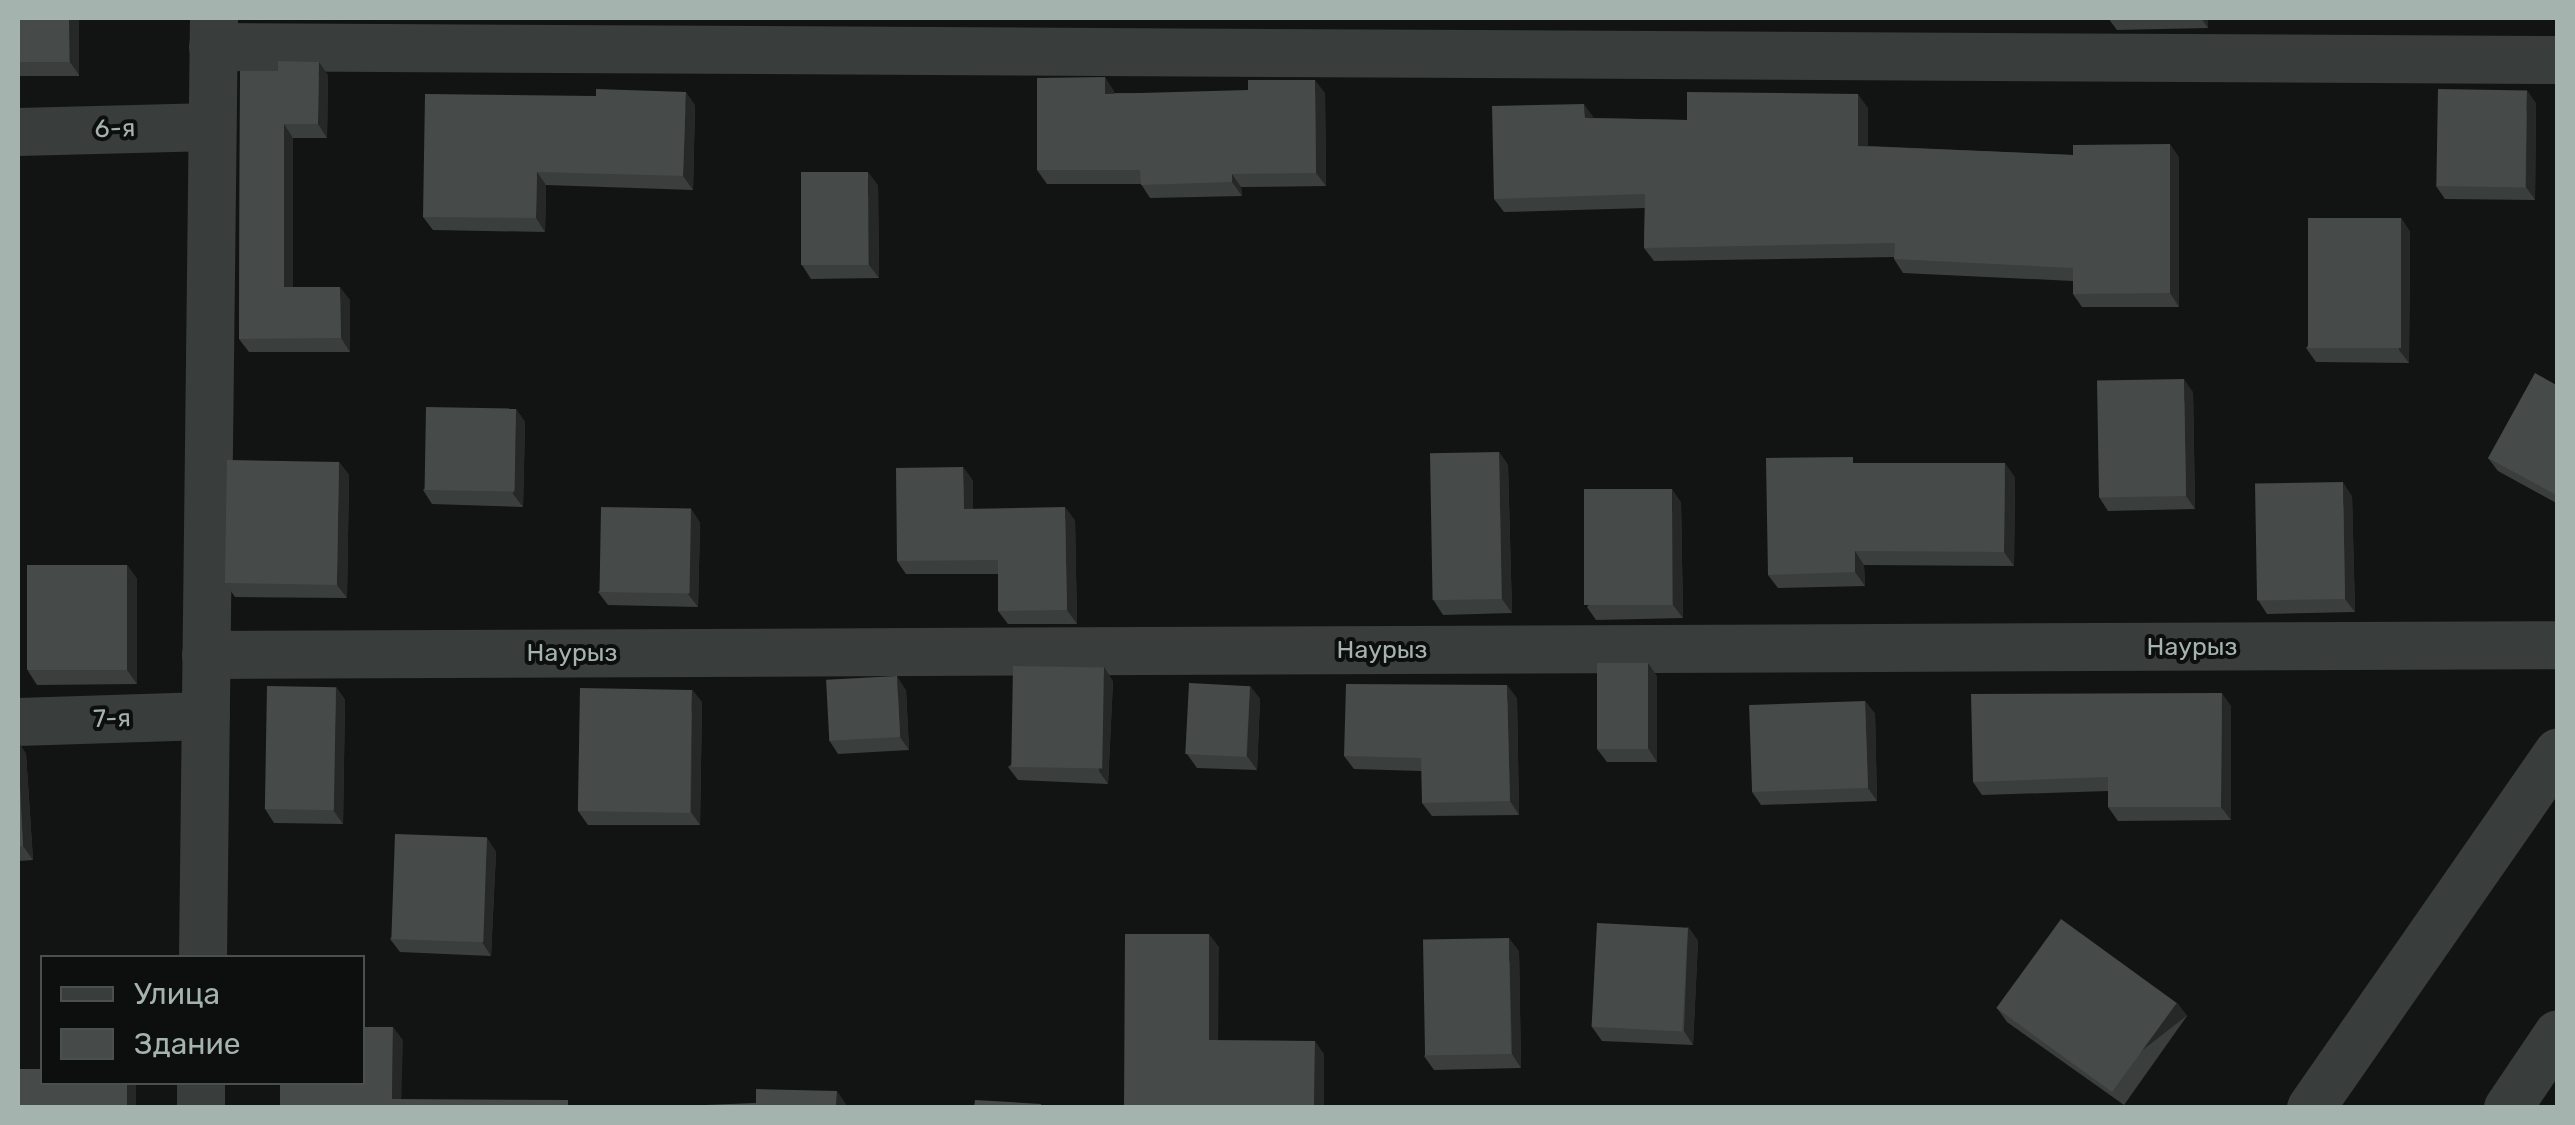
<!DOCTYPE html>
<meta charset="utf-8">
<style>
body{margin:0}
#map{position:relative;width:2575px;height:1125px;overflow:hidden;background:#121413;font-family:Rubik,sans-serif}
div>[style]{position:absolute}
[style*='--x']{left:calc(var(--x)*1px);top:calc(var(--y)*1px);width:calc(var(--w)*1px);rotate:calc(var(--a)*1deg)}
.minor>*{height:48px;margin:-24px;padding:0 24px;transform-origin:24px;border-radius:24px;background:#393d3c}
.wall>*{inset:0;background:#3a3e3d;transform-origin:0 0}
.shaded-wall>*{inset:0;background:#252827;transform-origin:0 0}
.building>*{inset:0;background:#464a49;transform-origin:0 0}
span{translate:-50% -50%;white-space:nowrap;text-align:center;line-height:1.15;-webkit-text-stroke:8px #0d0e0e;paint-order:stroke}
.street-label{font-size:25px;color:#a5b3ae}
.frame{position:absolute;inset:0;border:20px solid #a5b3ae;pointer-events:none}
.legend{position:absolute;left:40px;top:955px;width:325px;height:130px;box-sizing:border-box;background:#0d0e0e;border:2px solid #4a504e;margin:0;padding:12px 18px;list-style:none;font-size:30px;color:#a5b3ae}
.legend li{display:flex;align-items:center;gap:20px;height:50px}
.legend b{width:50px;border:2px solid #4a504e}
</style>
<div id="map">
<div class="minor">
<i style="--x:213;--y:47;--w:2345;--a:0.32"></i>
<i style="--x:18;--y:132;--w:194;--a:-1.5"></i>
<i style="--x:206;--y:655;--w:2352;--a:-0.24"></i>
<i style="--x:18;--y:722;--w:188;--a:-1.8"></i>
<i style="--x:203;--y:958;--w:940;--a:-89.33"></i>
<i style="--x:201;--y:1108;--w:26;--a:-90"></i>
<i style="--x:2311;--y:1108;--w:433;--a:-55.2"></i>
<i style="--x:2508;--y:1108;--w:89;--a:-56"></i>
</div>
<div class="wall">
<i style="left:18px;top:18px;width:61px;height:58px"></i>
<i style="left:286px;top:18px;width:43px;height:2px"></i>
<i style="clip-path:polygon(2108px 18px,2208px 18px,2208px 28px,2117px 30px)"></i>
<i style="clip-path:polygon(2390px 18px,2558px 18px,2558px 20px)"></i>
<i style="clip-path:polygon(240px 71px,328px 75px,327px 138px,293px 138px,293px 287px,350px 300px,350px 352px,249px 352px,239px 339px)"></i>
<i style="clip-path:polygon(1105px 77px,1114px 93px,1325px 93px,1326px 186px,1241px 187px,1242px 196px,1150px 198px,1141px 184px,1047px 184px,1037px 170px)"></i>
<i style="clip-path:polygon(2536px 103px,2535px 200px,2445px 199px,2436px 186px)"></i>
<i style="clip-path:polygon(695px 105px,693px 190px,546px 185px,545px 232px,433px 230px,423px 217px)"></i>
<i style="clip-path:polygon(1868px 108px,1868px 146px,2073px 155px,2179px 157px,2179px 307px,2082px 307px,2073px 294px,2073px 281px,1903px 273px,1894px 259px,1894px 257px,1654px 261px,1644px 248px,1645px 208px,1504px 212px,1494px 199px,1594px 118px,1687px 120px)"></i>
<i style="clip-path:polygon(878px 185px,879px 278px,811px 279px,802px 265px)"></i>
<i style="clip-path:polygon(2401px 218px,2410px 232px,2409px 363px,2316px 362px,2306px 348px)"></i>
<i style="clip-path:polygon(2558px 386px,2558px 504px,2498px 471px,2488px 458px)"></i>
<i style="clip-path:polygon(2193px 392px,2195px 509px,2108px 511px,2099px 497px)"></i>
<i style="clip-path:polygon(516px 409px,525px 422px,523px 507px,432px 504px,423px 490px)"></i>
<i style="clip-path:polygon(1499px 452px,1508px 465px,1512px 613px,1443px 615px,1434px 601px)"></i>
<i style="clip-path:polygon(339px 462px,349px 475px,347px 598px,235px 597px,225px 583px)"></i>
<i style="clip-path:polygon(1858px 463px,2015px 477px,2014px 566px,1864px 565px,1865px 586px,1778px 588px,1768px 575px)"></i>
<i style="clip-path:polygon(963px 467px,973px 481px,973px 509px,1075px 520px,1077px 624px,1008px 624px,998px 611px,998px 574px,906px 574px,897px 561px)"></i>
<i style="clip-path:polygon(2352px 496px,2355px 612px,2267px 614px,2258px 600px)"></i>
<i style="clip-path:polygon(1681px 502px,1683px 618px,1596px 620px,1587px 607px)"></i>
<i style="clip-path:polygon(691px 509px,700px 523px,698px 607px,608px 605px,598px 592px)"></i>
<i style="clip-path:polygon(127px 565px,137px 579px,137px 684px,37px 685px,28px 671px)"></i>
<i style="clip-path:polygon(1657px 676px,1657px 762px,1607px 762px,1597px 749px)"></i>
<i style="clip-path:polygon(1113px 681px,1108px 784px,1018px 780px,1008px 767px)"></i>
<i style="clip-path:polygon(1250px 686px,1260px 699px,1257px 770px,1197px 768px,1187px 754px)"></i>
<i style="clip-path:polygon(336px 687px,345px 700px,343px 824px,274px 823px,265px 809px)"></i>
<i style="clip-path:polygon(906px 690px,909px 750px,838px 754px,829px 740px)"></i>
<i style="clip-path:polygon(1517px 698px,1519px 815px,1432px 816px,1422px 803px,1422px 771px,1354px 769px,1344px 756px)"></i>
<i style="clip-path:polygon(1865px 701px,1875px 714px,1877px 801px,1761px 805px,1752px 792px)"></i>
<i style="clip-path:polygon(702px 702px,700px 825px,588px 825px,578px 811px)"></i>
<i style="clip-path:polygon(2231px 706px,2231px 820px,2118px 821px,2108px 807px,2108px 791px,1982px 795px,1973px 782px)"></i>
<i style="clip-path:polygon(18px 741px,26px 754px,33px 860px,18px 861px)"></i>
<i style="clip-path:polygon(487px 838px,496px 852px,491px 956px,400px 952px,390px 939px)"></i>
<i style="clip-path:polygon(1688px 927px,1698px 941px,1693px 1045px,1602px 1041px,1592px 1027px)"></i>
<i style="clip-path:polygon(1519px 951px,1521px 1068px,1434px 1070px,1424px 1056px)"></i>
<i style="clip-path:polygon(2177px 1003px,2187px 1016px,2124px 1105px,2007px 1022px,1997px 1008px)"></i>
</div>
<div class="shaded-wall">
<i style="clip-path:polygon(69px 18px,79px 18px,79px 75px,70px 62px)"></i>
<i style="clip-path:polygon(2201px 18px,2208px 18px,2208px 28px)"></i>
<i style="clip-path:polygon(319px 62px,328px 75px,327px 138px,318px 124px)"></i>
<i style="clip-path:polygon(1105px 77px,1114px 91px,1114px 107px,1105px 94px)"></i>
<i style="clip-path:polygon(1315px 80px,1325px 93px,1326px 186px,1316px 173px)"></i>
<i style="clip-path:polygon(2527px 90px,2536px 103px,2535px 200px,2526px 187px)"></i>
<i style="clip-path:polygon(686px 92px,695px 105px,693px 190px,683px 176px)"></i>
<i style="clip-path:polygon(1858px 94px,1868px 108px,1868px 159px,1858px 146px)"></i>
<i style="clip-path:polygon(1584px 104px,1594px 118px,1585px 118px)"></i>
<i style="clip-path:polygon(284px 124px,293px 138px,293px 300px,284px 287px)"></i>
<i style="clip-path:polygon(2170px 144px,2179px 157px,2179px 307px,2170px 293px)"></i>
<i style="clip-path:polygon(537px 172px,546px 185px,545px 232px,536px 218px)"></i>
<i style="clip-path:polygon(868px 172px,878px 185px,879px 278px,869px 265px)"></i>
<i style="clip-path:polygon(1232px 174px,1241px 187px,1242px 196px,1232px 182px)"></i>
<i style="clip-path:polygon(2401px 218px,2410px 232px,2409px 363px,2399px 350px)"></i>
<i style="clip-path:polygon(340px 287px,350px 300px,350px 352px,341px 338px)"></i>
<i style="clip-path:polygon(2184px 379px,2193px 392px,2195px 509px,2186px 496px)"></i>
<i style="clip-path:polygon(516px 409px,525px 422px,523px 507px,513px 494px)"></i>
<i style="clip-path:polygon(1499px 452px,1508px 465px,1512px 613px,1502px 599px)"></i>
<i style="clip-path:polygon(339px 462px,349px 475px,347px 598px,337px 585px)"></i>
<i style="clip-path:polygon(2005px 463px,2015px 477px,2014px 566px,2004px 552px)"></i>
<i style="clip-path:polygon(963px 467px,973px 481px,973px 523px,964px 509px)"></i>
<i style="clip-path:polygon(2343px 482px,2352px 496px,2355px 612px,2345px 599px)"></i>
<i style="clip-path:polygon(1672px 489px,1681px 502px,1683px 618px,1673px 605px)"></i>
<i style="clip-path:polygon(1065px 507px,1075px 520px,1077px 624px,1067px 610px)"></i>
<i style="clip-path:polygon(691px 509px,700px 523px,698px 607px,688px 594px)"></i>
<i style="clip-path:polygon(1855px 551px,1864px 565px,1865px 586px,1855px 572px)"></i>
<i style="clip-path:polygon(127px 565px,137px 579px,137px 684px,127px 670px)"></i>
<i style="clip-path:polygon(1648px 663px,1657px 676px,1657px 762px,1648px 748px)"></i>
<i style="clip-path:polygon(1104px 667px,1113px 681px,1108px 784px,1099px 771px)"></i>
<i style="clip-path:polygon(897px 676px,906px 690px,909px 750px,900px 737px)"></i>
<i style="clip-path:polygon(1507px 685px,1517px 698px,1519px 815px,1510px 801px)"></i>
<i style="clip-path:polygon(1250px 686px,1260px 699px,1257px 770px,1247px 756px)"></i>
<i style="clip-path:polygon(336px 687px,345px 700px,343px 824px,333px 810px)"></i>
<i style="clip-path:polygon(692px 689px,702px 702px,700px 825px,691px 812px)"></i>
<i style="clip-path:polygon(2222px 693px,2231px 706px,2231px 820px,2221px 807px)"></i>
<i style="clip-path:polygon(1865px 701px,1875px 714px,1877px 801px,1868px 788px)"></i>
<i style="clip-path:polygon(18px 741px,26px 754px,33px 860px,23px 846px)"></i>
<i style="clip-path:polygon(487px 838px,496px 852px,491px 956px,482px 942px)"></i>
<i style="clip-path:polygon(1688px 927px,1698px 941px,1693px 1045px,1684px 1031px)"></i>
<i style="clip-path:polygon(1209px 934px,1219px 947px,1218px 1053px,1209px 1040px)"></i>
<i style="clip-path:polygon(1509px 938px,1519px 951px,1521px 1068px,1512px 1054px)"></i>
<i style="left:2177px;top:1003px;width:16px;height:108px;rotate:52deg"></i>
<i style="clip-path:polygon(393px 1027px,403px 1040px,401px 1108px,392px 1099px)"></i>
<i style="clip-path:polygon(1315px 1041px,1324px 1054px,1324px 1108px,1314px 1108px)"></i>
<i style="left:127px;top:1082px;width:9px;height:26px"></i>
<i style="clip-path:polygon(837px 1091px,846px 1104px,846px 1108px,836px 1108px)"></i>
</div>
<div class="building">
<i style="left:18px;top:18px;width:51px;height:44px"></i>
<i style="clip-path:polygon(278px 61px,319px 62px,318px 124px,284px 124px,284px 287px,340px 287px,341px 338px,239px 339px,240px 71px,278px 71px)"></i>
<i style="clip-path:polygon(1105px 77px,1105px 94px,1248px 90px,1248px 80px,1315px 80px,1316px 173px,1232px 174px,1232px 182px,1141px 185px,1140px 170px,1037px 170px,1037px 78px)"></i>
<i style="clip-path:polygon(596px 89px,686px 92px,683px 176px,537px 172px,536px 218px,423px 217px,425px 94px,596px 96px)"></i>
<i style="left:2438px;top:89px;width:89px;height:97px;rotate:1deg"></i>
<i style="clip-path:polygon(1687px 92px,1858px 94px,1858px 146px,2073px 155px,2073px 145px,2170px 144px,2170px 293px,2073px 294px,2073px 268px,1894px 259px,1895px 243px,1644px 248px,1645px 194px,1494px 199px,1492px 106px,1584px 104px,1585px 118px,1687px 120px)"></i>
<i style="left:801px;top:172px;width:67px;height:93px"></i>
<i style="left:2308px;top:218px;width:93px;height:130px"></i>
<i style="clip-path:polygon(2535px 373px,2558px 386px,2558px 496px,2488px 458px)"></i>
<i style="left:2184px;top:379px;width:117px;height:87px;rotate:89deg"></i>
<i style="left:426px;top:407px;width:90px;height:83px;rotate:1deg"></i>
<i style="left:1499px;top:452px;width:147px;height:69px;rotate:89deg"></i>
<i style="clip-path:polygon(1853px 457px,1853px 463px,2005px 463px,2004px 552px,1855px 551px,1855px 572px,1768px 575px,1766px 458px)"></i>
<i style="left:227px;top:460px;width:112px;height:123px;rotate:1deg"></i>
<i style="clip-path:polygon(963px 467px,964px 509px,1065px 507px,1067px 610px,998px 611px,998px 560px,897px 561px,896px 468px)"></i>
<i style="left:2343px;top:482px;width:117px;height:88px;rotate:89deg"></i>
<i style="left:1672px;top:489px;width:116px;height:88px;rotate:90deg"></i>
<i style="left:601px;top:507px;width:90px;height:85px;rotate:1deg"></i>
<i style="left:127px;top:565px;width:105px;height:100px;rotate:90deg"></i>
<i style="left:1597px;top:663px;width:51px;height:86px"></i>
<i style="left:1013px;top:666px;width:91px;height:101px;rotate:1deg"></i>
<i style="left:897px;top:676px;width:61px;height:71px;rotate:87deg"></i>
<i style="left:1189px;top:683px;width:61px;height:71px;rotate:3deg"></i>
<i style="clip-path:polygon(1346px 684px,1507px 685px,1510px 801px,1422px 803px,1421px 758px,1344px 756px)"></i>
<i style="left:267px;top:686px;width:69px;height:123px;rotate:1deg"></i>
<i style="left:580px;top:688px;width:112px;height:123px;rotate:1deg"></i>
<i style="clip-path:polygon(2222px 693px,2221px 807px,2108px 807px,2108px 777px,1973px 782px,1971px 694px)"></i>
<i style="left:1865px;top:701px;width:87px;height:116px;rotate:88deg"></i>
<i style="clip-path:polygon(18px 750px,23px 846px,18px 847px)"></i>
<i style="left:395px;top:834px;width:92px;height:105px;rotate:2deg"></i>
<i style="left:2061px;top:919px;width:143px;height:110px;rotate:36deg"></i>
<i style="left:1597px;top:923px;width:91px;height:104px;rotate:3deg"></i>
<i style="clip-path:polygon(1125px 934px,1209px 934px,1209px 1040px,1315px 1041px,1314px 1108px,1124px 1108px)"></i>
<i style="left:1509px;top:938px;width:116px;height:86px;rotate:89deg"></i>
<i style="clip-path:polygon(362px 1027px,393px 1027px,392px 1099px,568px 1100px,568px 1108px,280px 1108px,280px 1082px,362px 1082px)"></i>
<i style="clip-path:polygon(18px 1069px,42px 1069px,42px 1082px,127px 1082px,127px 1108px,18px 1108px)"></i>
<i style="clip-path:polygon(756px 1089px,837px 1091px,836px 1108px,628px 1108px,756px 1103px)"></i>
<i style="clip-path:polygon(975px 1100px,1041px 1104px,1041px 1108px,974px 1108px)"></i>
</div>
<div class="street-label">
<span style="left:115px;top:129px;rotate:-2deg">6-я</span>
<span style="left:2192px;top:647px">Наурыз</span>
<span style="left:1382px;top:650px">Наурыз</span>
<span style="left:572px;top:653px">Наурыз</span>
<span style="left:112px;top:719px;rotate:-2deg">7-я</span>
</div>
<div class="frame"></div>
<ul class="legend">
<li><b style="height:12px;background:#393d3c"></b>Улица</li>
<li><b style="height:28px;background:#464a49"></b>Здание</li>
</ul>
</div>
